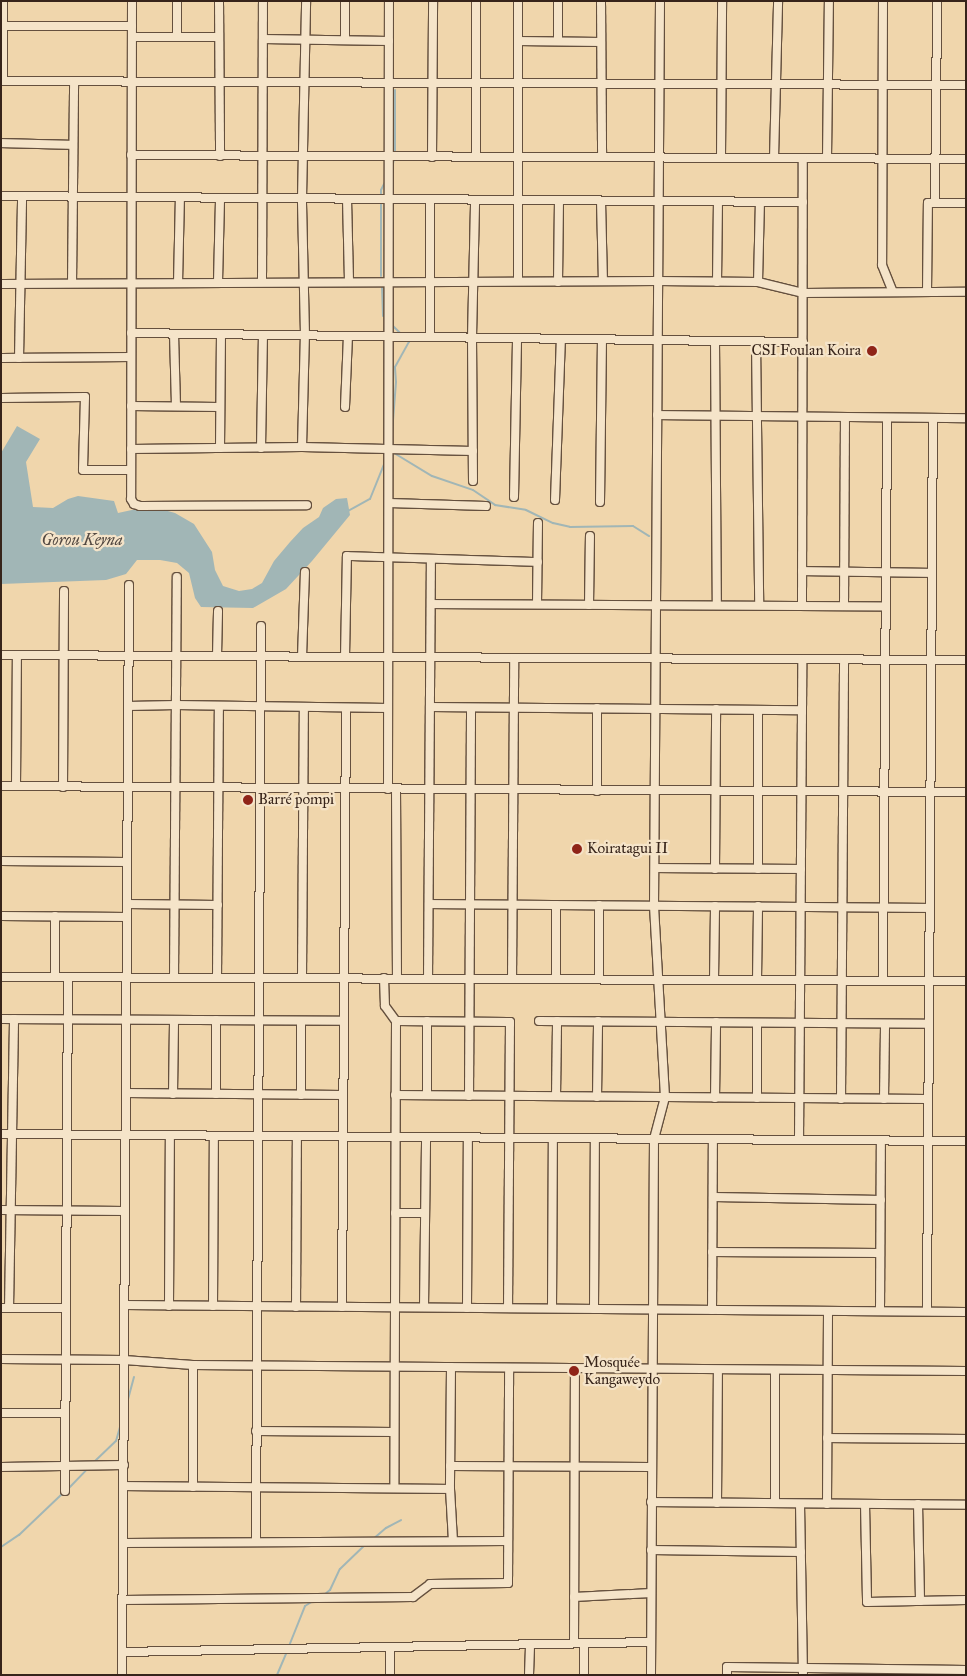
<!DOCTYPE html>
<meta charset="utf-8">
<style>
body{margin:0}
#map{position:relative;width:967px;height:1676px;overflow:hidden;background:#f0d6ac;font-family:"IM FELL Great Primer",serif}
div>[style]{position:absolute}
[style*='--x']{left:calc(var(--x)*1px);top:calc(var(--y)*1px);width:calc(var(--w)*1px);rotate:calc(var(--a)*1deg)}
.water>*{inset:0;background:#a1b6b6}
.stream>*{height:2px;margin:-1px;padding:0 1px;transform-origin:1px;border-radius:1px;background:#a1b6b6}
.roads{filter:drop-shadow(1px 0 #65503e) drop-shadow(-1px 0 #65503e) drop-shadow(0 1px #65503e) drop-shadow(0 -1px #65503e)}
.minor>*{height:8px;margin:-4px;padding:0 4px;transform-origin:4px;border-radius:4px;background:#f5e4c9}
.dots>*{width:14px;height:14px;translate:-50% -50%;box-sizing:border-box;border:2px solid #f5e4c9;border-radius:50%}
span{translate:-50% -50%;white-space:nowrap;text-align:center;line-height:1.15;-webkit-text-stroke:4.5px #f5e4c9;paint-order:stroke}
.poi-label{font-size:15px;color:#37241a}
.right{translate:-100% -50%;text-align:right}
.left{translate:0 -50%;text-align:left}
.water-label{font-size:16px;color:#524841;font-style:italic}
.frame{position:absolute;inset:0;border:2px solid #37241a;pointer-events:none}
</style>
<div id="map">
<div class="water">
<i style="clip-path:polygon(17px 426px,40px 439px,26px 462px,33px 507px,53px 508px,68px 499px,78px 496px,114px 501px,118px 513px,150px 506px,175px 513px,194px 524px,212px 552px,215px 570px,223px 586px,239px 591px,252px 589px,262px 583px,274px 561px,290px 542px,303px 528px,319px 517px,323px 508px,336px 499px,347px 498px,350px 515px,312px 561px,286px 589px,253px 608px,201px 607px,195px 598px,189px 573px,177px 563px,160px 560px,137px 560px,126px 574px,106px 580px,1px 584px,1px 453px)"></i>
</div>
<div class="stream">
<i style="--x:395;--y:155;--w:65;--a:-90"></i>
<i style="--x:392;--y:169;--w:10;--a:-79"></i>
<i style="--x:381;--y:197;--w:7;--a:-90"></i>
<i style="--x:381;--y:190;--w:9;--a:-63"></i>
<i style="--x:381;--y:276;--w:75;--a:-90"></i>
<i style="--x:382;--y:287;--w:29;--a:88"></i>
<i style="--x:393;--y:326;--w:10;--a:45"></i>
<i style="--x:392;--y:433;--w:51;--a:-85.5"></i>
<i style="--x:396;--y:382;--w:15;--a:-94"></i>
<i style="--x:395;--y:367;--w:29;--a:-61"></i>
<i style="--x:409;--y:342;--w:3;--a:-135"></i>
<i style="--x:394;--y:453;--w:44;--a:31.2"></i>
<i style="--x:432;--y:476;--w:43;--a:18.9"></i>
<i style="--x:473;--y:490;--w:27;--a:34"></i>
<i style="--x:495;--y:505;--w:31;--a:9"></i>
<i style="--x:526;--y:510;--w:30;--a:26"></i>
<i style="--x:553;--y:523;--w:17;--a:13"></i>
<i style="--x:570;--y:527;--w:63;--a:-0.9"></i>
<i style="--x:633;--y:526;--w:19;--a:32"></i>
<i style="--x:348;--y:511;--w:25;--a:-29"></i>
<i style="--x:370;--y:499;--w:40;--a:-68"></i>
<i style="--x:127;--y:1403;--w:27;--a:-75"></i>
<i style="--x:94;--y:1462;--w:30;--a:-44"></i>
<i style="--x:116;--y:1441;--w:15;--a:-74"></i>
<i style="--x:68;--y:1489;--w:28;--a:-46"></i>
<i style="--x:372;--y:1540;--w:18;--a:-41"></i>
<i style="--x:386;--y:1528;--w:17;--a:-28"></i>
<i style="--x:1;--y:1547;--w:22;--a:-34"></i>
<i style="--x:19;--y:1535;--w:62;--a:-43.7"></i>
<i style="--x:324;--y:1595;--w:8;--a:-40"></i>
<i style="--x:330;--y:1590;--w:23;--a:-65"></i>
<i style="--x:340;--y:1569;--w:36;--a:-44"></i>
<i style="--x:289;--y:1646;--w:43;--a:-68.2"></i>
<i style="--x:305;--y:1606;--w:9;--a:-32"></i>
<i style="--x:277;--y:1675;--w:26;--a:-67"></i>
</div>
<div class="roads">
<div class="minor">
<i style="--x:132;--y:1;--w:498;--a:90.1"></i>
<i style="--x:131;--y:499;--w:6;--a:59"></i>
<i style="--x:134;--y:504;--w:6;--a:18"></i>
<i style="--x:140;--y:506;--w:167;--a:-0.3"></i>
<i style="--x:219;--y:1;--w:155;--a:89.6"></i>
<i style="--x:518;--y:1;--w:280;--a:90"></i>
<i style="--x:601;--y:1;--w:156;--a:89.6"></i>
<i style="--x:883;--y:1;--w:264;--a:90.2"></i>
<i style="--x:882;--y:265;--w:29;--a:68"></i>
<i style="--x:1;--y:26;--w:131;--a:0"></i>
<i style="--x:132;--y:37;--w:87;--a:0"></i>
<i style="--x:177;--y:37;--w:36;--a:-90"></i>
<i style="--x:263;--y:39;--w:126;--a:0.9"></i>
<i style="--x:345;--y:40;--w:39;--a:-90"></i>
<i style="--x:518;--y:41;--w:83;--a:0.7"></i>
<i style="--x:558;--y:41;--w:40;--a:-90"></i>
<i style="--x:1;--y:81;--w:965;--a:0.24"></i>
<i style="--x:3;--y:81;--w:80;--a:-90"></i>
<i style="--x:1;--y:143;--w:72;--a:1.6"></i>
<i style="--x:131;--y:155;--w:835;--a:0.27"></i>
<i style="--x:432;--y:157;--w:156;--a:-89.6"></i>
<i style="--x:476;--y:157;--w:156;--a:-90"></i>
<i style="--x:721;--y:158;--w:157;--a:-89.6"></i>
<i style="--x:774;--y:158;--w:157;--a:-88.5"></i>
<i style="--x:827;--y:158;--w:157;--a:-89.3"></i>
<i style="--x:1;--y:196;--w:802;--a:0.43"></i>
<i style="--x:347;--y:199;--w:83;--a:88.6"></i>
<i style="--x:601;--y:201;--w:80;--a:88.6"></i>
<i style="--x:935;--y:203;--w:202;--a:-89.4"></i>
<i style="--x:218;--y:282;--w:84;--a:-88.6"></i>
<i style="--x:262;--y:282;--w:281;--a:-89.8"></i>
<i style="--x:558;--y:282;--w:82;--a:-89.3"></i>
<i style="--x:717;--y:282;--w:81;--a:-89.3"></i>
<i style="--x:758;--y:282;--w:80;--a:-88.6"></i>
<i style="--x:72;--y:283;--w:201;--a:-89.4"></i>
<i style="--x:178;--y:283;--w:86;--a:-88.7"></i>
<i style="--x:1;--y:284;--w:657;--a:-0.26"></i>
<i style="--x:658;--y:281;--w:100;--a:0.6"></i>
<i style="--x:758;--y:282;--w:46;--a:13.7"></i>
<i style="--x:803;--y:293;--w:163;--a:-0.4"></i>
<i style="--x:927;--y:292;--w:89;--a:-89.4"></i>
<i style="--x:928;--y:203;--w:38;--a:0"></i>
<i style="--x:131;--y:333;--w:672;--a:0.77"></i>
<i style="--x:174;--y:334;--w:72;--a:88.4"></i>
<i style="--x:430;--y:337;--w:138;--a:-90"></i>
<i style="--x:715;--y:341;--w:264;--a:89.6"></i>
<i style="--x:756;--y:341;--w:264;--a:89.3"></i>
<i style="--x:1;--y:358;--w:130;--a:-0.4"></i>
<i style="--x:19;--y:358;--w:162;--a:-88.9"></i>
<i style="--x:1;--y:398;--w:84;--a:-0.7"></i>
<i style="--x:85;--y:397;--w:73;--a:91.6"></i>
<i style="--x:83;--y:470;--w:48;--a:0"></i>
<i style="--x:131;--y:406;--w:88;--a:0.7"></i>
<i style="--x:345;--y:407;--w:71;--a:-87.6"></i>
<i style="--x:657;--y:415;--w:309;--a:0.6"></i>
<i style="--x:302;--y:447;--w:112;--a:-88.5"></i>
<i style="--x:305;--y:335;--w:137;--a:-91.3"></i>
<i style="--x:302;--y:198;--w:197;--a:-88.8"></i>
<i style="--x:220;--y:448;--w:114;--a:-89.5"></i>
<i style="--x:261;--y:448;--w:113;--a:-89"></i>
<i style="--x:131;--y:449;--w:171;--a:-0.7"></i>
<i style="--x:302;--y:447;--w:171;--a:1.3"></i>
<i style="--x:473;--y:481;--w:144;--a:-90.4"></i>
<i style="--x:472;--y:337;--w:137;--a:-88.7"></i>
<i style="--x:514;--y:497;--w:159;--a:-88.9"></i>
<i style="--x:555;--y:500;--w:161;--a:-87.9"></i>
<i style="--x:600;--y:502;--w:163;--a:-89.3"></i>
<i style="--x:389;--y:503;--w:97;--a:1.8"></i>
<i style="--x:802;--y:571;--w:130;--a:0.9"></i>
<i style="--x:431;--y:604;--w:455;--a:0.3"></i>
<i style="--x:537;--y:604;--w:81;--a:-89.3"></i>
<i style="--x:589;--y:605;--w:69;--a:-89.2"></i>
<i style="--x:802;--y:605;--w:447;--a:-89.9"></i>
<i style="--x:844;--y:605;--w:188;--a:-89.7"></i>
<i style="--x:1;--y:655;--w:965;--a:0.3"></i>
<i style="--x:217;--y:656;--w:45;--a:-88.7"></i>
<i style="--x:302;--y:657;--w:85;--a:-88"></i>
<i style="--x:345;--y:657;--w:101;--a:-88.9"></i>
<i style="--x:347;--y:556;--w:191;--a:1.8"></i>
<i style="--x:128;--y:706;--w:48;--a:-1.2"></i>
<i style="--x:176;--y:705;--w:212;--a:0.8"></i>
<i style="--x:430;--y:707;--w:372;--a:0.5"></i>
<i style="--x:597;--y:708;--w:83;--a:90"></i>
<i style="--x:1;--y:786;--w:965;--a:0.36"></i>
<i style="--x:16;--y:786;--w:131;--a:-89.6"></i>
<i style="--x:63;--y:787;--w:196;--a:-89.7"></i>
<i style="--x:388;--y:789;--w:788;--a:-89.93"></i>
<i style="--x:396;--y:789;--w:189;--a:89.7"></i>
<i style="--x:1;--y:861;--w:126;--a:0.5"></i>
<i style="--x:655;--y:868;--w:146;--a:0.4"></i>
<i style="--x:715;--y:869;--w:160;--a:-89.6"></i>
<i style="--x:758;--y:869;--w:159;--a:-90"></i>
<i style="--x:127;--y:904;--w:91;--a:0.6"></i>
<i style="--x:429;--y:904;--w:501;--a:0.46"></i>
<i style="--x:1;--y:916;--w:126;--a:0.5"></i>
<i style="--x:1;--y:977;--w:965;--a:0.24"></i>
<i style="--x:55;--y:977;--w:61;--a:-90"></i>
<i style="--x:174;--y:978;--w:401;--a:-89.6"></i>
<i style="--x:217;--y:978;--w:271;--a:-89.6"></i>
<i style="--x:302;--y:978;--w:270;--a:-89.6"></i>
<i style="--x:384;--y:978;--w:28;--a:88"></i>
<i style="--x:385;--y:1006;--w:19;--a:54"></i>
<i style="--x:396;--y:1021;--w:467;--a:90.2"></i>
<i style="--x:428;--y:979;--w:419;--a:-89.6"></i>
<i style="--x:512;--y:979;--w:321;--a:-89.6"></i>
<i style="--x:556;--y:979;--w:74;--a:-90"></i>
<i style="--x:599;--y:979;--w:74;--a:-90"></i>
<i style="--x:714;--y:980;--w:74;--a:-89.2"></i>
<i style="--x:757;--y:980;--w:74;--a:-89.2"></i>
<i style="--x:883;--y:980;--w:562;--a:-89.59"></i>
<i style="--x:1;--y:1019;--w:343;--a:0.3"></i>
<i style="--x:396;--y:1021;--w:114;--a:0.5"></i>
<i style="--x:510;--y:1022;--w:286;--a:90.4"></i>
<i style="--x:539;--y:1021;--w:390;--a:0.4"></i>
<i style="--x:126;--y:1093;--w:217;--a:0.5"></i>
<i style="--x:173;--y:1094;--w:74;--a:-89.2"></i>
<i style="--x:216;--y:1094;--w:74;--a:-90"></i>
<i style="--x:301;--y:1095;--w:74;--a:-90"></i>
<i style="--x:395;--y:1095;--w:533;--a:0.43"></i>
<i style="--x:427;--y:1095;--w:74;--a:-90"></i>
<i style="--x:469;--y:1096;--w:388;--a:-89.7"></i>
<i style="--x:556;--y:1096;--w:75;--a:-89.2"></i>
<i style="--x:597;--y:1097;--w:76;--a:-89.2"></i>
<i style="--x:715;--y:1098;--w:76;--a:-89.2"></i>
<i style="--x:757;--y:1098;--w:75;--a:-90"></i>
<i style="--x:841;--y:1099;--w:439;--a:-89.6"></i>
<i style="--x:884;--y:1099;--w:75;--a:-89.2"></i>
<i style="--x:1;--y:1134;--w:965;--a:0.42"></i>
<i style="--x:799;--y:1140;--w:480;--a:-89.6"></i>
<i style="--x:714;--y:1197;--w:167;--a:1"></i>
<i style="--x:1;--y:1210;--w:124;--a:0.5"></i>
<i style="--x:395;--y:1213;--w:30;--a:0"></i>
<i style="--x:712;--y:1252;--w:168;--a:0.3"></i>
<i style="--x:125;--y:1305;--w:841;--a:0.48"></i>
<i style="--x:169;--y:1306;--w:171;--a:-89.7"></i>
<i style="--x:213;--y:1306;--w:170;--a:-89.7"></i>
<i style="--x:296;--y:1307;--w:171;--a:-89.7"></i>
<i style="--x:342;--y:1307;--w:599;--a:-89.62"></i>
<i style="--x:424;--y:1307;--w:170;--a:-89.3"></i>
<i style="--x:1;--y:1308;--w:65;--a:0"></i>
<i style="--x:9;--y:1308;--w:289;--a:-89"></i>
<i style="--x:467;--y:1308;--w:171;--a:-89.7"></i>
<i style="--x:552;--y:1308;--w:170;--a:-89.7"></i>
<i style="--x:594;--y:1309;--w:171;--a:-89.7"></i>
<i style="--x:712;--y:1310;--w:171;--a:-89.7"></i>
<i style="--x:880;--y:1311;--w:170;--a:-89.7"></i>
<i style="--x:927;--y:1311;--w:893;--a:-89.62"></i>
<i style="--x:1;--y:1359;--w:123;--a:0.5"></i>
<i style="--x:124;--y:1360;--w:69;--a:4.1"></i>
<i style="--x:193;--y:1365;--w:773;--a:0.44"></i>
<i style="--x:451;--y:1367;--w:122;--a:90.5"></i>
<i style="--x:450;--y:1489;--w:52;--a:86.7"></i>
<i style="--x:1;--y:1413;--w:64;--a:0"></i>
<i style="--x:256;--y:1431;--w:138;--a:0.4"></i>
<i style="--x:827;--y:1438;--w:139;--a:0.4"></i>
<i style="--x:450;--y:1466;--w:201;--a:0.3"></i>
<i style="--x:1;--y:1467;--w:123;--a:-0.9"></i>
<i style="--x:124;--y:1486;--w:326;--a:0.5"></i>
<i style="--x:193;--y:1487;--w:122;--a:-90"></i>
<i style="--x:65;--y:1491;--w:514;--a:-89.67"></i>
<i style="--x:651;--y:1502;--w:315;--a:0.5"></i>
<i style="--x:717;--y:1503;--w:133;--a:-89.6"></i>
<i style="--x:775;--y:1503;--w:133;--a:-90"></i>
<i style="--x:800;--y:1504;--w:171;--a:89"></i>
<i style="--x:827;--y:1504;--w:193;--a:-89.7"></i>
<i style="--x:865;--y:1504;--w:98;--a:88.8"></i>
<i style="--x:867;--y:1602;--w:99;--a:-1.2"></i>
<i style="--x:918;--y:1504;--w:97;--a:88.8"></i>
<i style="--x:256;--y:1542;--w:916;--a:-89.69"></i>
<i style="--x:123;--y:1543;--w:385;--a:-0.3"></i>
<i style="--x:651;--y:1550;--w:150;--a:0.8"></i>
<i style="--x:574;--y:1597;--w:77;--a:-3"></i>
<i style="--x:123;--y:1600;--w:290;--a:-0.6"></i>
<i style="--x:413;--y:1597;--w:21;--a:-37"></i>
<i style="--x:430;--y:1584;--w:78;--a:-0.7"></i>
<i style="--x:508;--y:1583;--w:215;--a:-89.7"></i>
<i style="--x:574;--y:1643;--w:275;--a:-89.8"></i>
<i style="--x:584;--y:1643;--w:32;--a:90"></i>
<i style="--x:390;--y:1647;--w:28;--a:90"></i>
<i style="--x:122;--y:1652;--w:529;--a:-1.08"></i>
<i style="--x:122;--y:1675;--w:1090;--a:-89.63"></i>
<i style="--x:529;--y:1675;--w:31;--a:-88"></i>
<i style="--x:651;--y:1675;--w:536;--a:-89.68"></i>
<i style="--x:654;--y:1139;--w:43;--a:-75.3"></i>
<i style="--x:665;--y:1097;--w:191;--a:-93.3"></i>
<i style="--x:654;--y:906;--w:905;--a:-89.62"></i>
<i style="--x:727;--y:1675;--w:8;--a:-90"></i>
<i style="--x:727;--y:1667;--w:239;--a:0.7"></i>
</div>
</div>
<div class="dots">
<i style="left:872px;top:351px;background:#8f2418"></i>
<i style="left:248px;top:800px;background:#8f2418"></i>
<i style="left:577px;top:849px;background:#8f2418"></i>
<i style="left:574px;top:1371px;background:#8f2418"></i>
</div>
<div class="poi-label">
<span class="right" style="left:861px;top:351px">CSI Foulan Koira</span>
<span class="left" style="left:258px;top:800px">Barré pompi</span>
<span class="left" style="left:587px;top:849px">Koiratagui II</span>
<span class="left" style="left:584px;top:1371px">Mosquée<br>Kangaweydo</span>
</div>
<div class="water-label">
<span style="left:82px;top:540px">Gorou Keyna</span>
</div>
<div class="frame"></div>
</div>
